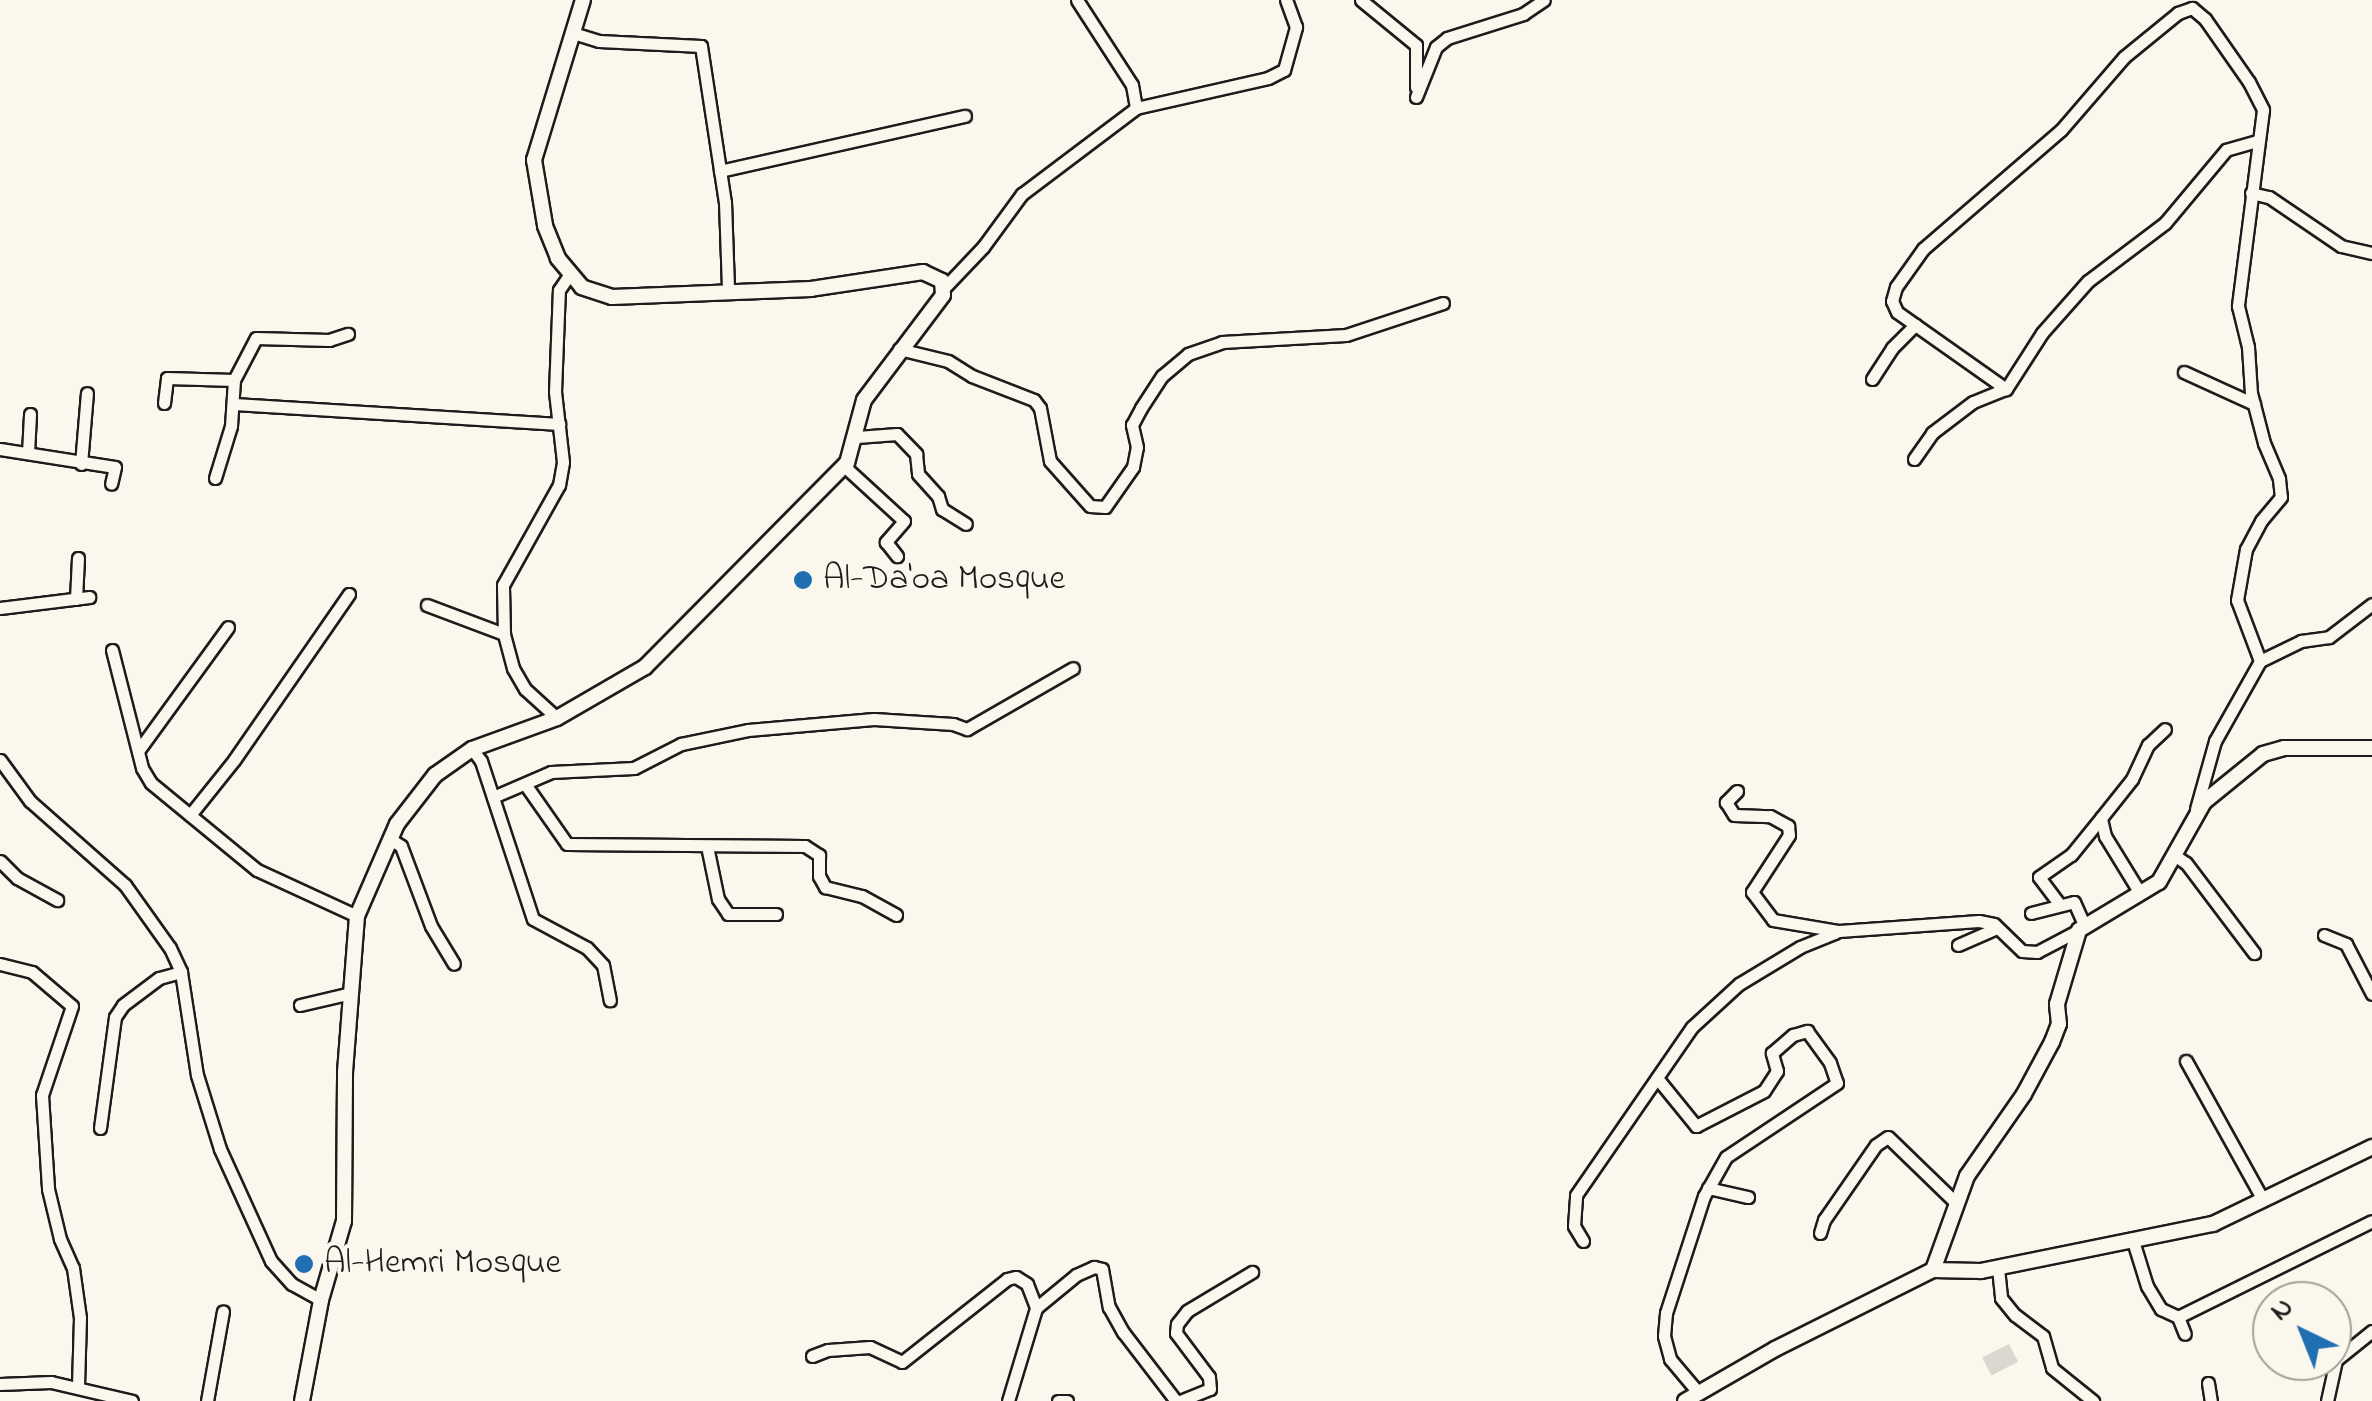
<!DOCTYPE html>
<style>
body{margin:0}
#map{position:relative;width:2372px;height:1401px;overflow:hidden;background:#fbf7ec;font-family:"Indie Flower",sans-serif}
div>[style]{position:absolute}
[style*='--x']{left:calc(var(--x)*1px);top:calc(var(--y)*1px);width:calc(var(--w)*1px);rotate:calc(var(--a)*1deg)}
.green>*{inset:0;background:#dad7ce;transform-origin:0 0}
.roads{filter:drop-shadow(2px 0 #1c1c1c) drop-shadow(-2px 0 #1c1c1c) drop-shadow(0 2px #1c1c1c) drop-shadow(0 -2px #1c1c1c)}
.minor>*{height:11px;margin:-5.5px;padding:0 5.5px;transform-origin:5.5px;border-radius:5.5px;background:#fbf7ec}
.tertiary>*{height:14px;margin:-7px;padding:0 7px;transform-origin:7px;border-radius:7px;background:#fbf7ec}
.dots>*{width:28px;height:28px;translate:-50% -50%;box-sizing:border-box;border:5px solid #fbf7ec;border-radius:50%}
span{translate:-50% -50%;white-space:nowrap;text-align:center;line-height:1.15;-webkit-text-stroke:8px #fbf7ec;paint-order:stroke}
.poi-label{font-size:35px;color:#1c1c1c}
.left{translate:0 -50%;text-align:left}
.north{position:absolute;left:2252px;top:1281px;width:100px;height:100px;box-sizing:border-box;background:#fbf7ec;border:2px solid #a29f99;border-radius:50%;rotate:317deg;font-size:28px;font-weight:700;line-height:40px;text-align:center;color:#1c1c1c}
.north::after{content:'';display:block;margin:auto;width:35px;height:45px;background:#1f6fb2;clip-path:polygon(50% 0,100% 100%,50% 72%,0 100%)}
</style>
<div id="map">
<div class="green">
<i style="left:2009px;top:1344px;width:20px;height:30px;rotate:63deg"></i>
</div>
<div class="roads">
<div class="minor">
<i style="--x:1077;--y:0;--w:101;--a:57.1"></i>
<i style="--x:1132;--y:85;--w:23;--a:80"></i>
<i style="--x:1361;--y:0;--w:71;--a:39.3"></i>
<i style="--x:1416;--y:45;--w:42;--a:90"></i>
<i style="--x:573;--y:33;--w:27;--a:17"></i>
<i style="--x:599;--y:41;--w:102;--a:2.8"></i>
<i style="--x:701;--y:46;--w:158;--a:81.3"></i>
<i style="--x:725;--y:202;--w:88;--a:88"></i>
<i style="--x:1416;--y:97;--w:54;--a:-68.2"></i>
<i style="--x:1436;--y:47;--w:14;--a:-39"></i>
<i style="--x:1447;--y:38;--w:80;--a:-17.5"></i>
<i style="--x:1523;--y:14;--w:25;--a:-34"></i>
<i style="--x:2257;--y:141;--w:32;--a:164"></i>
<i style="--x:2226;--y:150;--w:95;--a:129.9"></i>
<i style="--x:2165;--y:223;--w:96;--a:143"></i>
<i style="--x:2088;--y:281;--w:69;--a:131.5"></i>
<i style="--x:2042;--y:333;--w:67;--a:122.7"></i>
<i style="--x:2006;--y:389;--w:133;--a:-144.8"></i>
<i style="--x:1897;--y:312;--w:12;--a:-114"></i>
<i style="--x:1892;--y:301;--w:15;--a:-74"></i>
<i style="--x:1896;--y:287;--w:47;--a:-54.6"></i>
<i style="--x:1923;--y:249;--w:182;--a:-40.8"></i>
<i style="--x:2061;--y:130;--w:96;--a:-49.2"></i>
<i style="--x:2124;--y:57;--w:70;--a:-39.2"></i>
<i style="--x:2178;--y:13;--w:15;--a:-20"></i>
<i style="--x:2192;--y:8;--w:17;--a:40"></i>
<i style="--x:2205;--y:19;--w:77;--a:55.1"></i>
<i style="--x:2249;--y:82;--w:31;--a:63"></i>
<i style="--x:2263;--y:110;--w:198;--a:97.3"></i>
<i style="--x:2238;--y:306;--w:42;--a:76.3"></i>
<i style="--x:2248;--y:347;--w:46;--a:86.3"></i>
<i style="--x:2251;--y:393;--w:52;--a:75.4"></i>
<i style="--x:2264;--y:443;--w:39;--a:67"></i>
<i style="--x:2279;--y:479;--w:18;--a:84"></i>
<i style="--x:2281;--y:497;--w:31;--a:130"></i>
<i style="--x:2261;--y:521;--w:32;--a:118"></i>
<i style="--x:2246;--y:549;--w:52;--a:100"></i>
<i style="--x:2237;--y:600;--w:65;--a:69.3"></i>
<i style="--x:720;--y:171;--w:251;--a:-12.7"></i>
<i style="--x:2251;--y:193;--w:18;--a:13"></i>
<i style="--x:2269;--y:197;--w:87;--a:34.2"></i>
<i style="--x:2341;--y:246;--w:32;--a:13"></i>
<i style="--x:945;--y:287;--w:55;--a:-46.5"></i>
<i style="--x:983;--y:247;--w:66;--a:-53.7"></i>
<i style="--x:1022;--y:194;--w:143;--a:-37"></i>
<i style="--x:1136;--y:108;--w:135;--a:-12.8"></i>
<i style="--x:1268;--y:78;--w:18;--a:-27"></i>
<i style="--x:1284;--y:70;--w:45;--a:-74.4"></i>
<i style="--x:1296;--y:27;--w:29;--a:-110"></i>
<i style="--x:899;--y:349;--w:50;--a:13.8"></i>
<i style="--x:948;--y:361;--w:28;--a:32"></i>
<i style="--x:972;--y:376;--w:66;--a:21.2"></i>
<i style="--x:1034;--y:400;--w:10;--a:53"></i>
<i style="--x:1040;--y:408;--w:54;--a:79.3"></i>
<i style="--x:1050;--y:461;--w:60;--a:48.4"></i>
<i style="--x:1090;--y:506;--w:15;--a:4"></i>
<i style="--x:1105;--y:507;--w:49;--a:-55"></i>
<i style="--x:1133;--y:467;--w:20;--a:-79"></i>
<i style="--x:1137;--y:447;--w:23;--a:-103"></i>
<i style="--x:1132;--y:425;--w:19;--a:-62"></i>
<i style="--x:1141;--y:408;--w:38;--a:-57"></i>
<i style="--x:1162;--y:376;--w:34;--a:-40"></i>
<i style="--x:1188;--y:354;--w:36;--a:-19"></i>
<i style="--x:1222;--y:342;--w:124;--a:-3.2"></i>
<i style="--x:1346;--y:335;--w:102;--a:-18.3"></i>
<i style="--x:2184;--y:372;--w:77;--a:24.6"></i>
<i style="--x:1872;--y:379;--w:37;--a:-57"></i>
<i style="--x:1892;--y:348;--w:33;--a:-45"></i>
<i style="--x:164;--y:403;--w:25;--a:-83"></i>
<i style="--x:167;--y:378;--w:67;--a:1.7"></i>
<i style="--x:234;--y:404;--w:326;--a:3.5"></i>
<i style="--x:857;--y:437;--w:40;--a:-4.3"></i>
<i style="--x:897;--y:434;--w:28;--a:46"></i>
<i style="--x:916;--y:454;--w:20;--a:84"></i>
<i style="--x:918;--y:474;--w:30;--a:48"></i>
<i style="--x:938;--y:496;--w:14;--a:73"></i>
<i style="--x:942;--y:509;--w:28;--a:32"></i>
<i style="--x:0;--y:449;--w:116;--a:8.9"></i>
<i style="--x:115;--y:467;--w:17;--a:103"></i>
<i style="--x:28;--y:453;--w:39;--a:-87"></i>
<i style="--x:1914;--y:459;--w:32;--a:-55"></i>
<i style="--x:1932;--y:433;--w:51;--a:-37.1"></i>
<i style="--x:1973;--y:402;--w:35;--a:-22"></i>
<i style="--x:81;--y:464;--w:71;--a:-85.2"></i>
<i style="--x:844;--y:466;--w:81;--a:42.5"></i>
<i style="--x:904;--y:521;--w:28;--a:131"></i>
<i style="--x:886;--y:542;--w:18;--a:52"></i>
<i style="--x:215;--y:478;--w:54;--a:-72.9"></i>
<i style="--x:231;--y:426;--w:46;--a:-86.3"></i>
<i style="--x:234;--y:380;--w:47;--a:-62.4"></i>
<i style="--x:256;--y:338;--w:73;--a:1.6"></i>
<i style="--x:329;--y:340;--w:20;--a:-18"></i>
<i style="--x:76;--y:599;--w:41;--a:-87.2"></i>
<i style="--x:427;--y:605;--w:82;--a:20.6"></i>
<i style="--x:0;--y:608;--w:90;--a:-7"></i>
<i style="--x:112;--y:650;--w:122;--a:75.7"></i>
<i style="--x:142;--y:768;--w:17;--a:59"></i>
<i style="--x:151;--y:783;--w:137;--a:39.4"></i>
<i style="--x:257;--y:870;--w:110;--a:24.7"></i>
<i style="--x:557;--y:718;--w:43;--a:-137.8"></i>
<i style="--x:525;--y:689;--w:24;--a:-120"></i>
<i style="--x:513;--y:668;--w:35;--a:-105"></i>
<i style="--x:504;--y:634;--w:49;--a:-91.2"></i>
<i style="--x:503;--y:585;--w:115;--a:-60.8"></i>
<i style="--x:559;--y:485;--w:23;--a:-80"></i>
<i style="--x:563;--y:462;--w:70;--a:-96.5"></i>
<i style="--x:555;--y:392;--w:102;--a:-87.8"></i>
<i style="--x:559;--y:290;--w:18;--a:-56"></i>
<i style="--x:472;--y:749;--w:15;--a:53"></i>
<i style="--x:481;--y:761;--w:166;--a:71.8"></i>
<i style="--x:533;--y:919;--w:61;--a:28.2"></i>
<i style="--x:587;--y:948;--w:23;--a:47"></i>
<i style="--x:603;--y:965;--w:36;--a:79"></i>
<i style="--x:138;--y:751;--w:153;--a:-54"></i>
<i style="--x:0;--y:760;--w:51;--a:53.8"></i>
<i style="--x:30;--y:801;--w:127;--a:41.5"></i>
<i style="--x:125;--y:885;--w:77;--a:54.5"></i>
<i style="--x:170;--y:948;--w:26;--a:65"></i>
<i style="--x:181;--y:972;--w:104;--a:81.2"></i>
<i style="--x:197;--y:1075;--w:77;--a:72.7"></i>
<i style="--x:220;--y:1149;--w:123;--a:65.5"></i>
<i style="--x:271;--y:1261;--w:31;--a:48"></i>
<i style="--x:292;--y:1284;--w:33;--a:29"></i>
<i style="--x:525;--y:784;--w:73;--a:55"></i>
<i style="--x:567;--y:844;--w:238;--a:0.5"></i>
<i style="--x:805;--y:846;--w:17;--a:33"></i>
<i style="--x:819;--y:855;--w:21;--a:90"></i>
<i style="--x:819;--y:876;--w:13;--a:61"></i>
<i style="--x:825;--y:887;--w:38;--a:14"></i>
<i style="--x:862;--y:896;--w:39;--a:29"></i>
<i style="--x:1737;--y:791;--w:16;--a:135"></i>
<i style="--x:1726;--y:802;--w:15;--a:58"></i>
<i style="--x:1734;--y:815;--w:36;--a:2"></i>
<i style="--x:1770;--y:816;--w:21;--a:29"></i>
<i style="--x:1788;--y:826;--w:9;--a:84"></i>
<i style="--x:1789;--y:835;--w:68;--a:123"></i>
<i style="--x:1752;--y:892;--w:35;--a:53"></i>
<i style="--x:1773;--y:920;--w:67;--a:9.5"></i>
<i style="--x:1839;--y:931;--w:140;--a:-4.1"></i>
<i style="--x:1979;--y:921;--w:15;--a:11"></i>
<i style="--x:1994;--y:924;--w:39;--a:44"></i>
<i style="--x:2022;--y:951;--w:15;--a:4"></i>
<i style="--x:2037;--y:952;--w:47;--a:-27.6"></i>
<i style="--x:493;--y:797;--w:63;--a:-23.3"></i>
<i style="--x:551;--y:772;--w:83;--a:-2.8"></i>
<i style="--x:634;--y:768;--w:53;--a:-27.1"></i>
<i style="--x:681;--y:744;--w:68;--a:-11.8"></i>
<i style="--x:748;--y:730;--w:126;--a:-5"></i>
<i style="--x:874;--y:719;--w:79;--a:3.6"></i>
<i style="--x:953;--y:724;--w:15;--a:20"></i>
<i style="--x:967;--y:729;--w:122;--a:-29.9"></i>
<i style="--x:2196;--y:809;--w:71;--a:-74.4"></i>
<i style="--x:2215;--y:741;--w:92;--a:-60.6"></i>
<i style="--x:2260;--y:661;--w:46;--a:-26"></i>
<i style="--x:2301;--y:641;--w:28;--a:-8"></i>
<i style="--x:2329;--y:637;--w:54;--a:-37.5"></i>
<i style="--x:190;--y:815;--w:70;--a:-51.3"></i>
<i style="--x:234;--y:760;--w:202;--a:-55.3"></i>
<i style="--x:390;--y:839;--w:13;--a:32"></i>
<i style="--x:401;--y:846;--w:85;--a:69.4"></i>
<i style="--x:431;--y:926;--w:44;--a:58.8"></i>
<i style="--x:707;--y:846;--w:54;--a:78.3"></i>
<i style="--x:718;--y:899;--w:18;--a:56"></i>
<i style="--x:728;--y:914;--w:48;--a:0"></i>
<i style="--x:2174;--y:855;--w:14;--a:34"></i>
<i style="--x:2186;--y:863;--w:113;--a:52.9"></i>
<i style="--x:0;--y:861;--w:24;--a:45"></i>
<i style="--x:17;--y:878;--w:46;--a:28.8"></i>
<i style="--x:2140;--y:893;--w:67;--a:-121.6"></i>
<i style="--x:2105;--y:836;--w:18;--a:-103"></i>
<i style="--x:2101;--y:818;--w:50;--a:-51.5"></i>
<i style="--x:2132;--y:779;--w:38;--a:-65"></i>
<i style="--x:2148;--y:745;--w:23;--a:-43"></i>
<i style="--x:2060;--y:905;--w:35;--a:-127"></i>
<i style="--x:2039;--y:877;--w:39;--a:-35"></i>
<i style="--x:2071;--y:855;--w:48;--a:-51"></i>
<i style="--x:2031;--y:913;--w:44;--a:-14.3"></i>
<i style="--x:2074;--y:902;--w:27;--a:66"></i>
<i style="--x:2324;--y:935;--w:24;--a:22"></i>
<i style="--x:2346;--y:944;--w:56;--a:62.5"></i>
<i style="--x:1958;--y:945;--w:43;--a:-23.6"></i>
<i style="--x:0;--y:964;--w:33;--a:14"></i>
<i style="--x:32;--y:972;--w:52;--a:40.4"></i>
<i style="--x:72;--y:1006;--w:94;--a:108.6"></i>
<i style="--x:42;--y:1095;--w:94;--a:86.3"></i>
<i style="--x:48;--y:1189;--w:51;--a:76.5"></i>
<i style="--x:60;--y:1239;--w:32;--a:66"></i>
<i style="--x:73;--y:1268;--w:50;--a:82"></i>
<i style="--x:80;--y:1318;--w:69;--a:91.7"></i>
<i style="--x:300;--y:1005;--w:52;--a:-13.2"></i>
<i style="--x:2186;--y:1061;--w:159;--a:61"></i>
<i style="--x:1657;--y:1078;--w:62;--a:50.9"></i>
<i style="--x:1696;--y:1126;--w:76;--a:-27.2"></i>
<i style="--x:1764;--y:1091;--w:24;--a:-57"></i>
<i style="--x:1777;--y:1071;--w:19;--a:-106"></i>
<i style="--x:1772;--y:1053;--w:28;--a:-41"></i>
<i style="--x:1793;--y:1035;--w:15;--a:-16"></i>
<i style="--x:1807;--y:1031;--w:39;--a:54"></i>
<i style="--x:1830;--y:1063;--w:21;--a:71"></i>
<i style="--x:1837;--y:1083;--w:133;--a:146.3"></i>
<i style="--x:1726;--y:1157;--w:45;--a:119.4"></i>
<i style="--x:1704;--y:1196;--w:123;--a:108"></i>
<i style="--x:1666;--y:1313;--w:23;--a:95"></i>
<i style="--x:1664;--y:1336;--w:24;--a:75"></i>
<i style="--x:1670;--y:1359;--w:42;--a:49.8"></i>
<i style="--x:100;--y:1128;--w:112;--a:-82.3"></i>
<i style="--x:115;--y:1017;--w:14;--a:-56"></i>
<i style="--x:123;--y:1005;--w:45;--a:-36.9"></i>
<i style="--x:159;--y:978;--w:23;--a:-15"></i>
<i style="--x:1708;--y:1188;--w:41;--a:12.7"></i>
<i style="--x:1820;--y:1233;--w:14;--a:-73"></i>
<i style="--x:1824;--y:1220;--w:91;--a:-55.3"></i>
<i style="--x:1876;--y:1145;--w:14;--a:-34"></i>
<i style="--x:1888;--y:1137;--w:93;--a:44.1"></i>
<i style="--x:1583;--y:1241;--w:17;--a:-121"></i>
<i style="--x:1574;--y:1226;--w:31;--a:-86"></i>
<i style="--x:1576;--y:1195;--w:204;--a:-55.4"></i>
<i style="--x:1692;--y:1027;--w:64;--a:-42.5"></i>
<i style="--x:1739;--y:984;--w:71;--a:-31.2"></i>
<i style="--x:1800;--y:947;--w:38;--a:-22"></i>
<i style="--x:2133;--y:1241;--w:47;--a:72.7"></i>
<i style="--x:2147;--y:1286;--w:27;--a:59"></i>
<i style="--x:2161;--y:1309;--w:19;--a:25"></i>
<i style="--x:2178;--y:1317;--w:18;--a:68"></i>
<i style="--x:1998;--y:1268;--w:30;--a:84"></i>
<i style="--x:2001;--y:1298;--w:22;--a:51"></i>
<i style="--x:2015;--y:1315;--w:35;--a:37"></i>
<i style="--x:2043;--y:1336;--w:33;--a:74"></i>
<i style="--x:2052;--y:1368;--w:53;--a:38.8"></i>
<i style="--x:2178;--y:1317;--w:216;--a:-26.3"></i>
<i style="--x:812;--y:1356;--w:17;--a:-21"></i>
<i style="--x:828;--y:1350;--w:42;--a:-4.1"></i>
<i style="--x:870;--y:1347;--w:35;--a:25"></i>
<i style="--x:902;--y:1362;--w:134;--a:-38.3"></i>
<i style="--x:1007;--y:1279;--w:9;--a:-13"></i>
<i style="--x:1016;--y:1277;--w:13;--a:32"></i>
<i style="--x:1027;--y:1284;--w:26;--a:69"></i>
<i style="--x:2208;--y:1383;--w:18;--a:81"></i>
<i style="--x:0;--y:1384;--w:51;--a:-2.2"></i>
<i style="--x:51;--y:1382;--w:83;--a:13.2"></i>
<i style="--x:207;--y:1401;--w:91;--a:-79.9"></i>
<i style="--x:1008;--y:1401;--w:97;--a:-73.2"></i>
<i style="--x:1036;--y:1308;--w:52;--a:-39.5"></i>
<i style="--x:1076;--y:1275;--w:20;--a:-24"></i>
<i style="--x:1094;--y:1267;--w:8;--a:14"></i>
<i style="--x:1102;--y:1269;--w:39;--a:80"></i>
<i style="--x:1109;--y:1307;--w:29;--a:61"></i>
<i style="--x:1123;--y:1332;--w:87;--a:52.5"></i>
<i style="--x:1058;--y:1401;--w:9;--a:0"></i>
<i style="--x:1180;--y:1401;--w:32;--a:-22"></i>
<i style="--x:1210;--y:1389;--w:12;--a:-95"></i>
<i style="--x:1209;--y:1377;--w:55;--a:-126.9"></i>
<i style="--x:1176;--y:1333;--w:9;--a:-84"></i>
<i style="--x:1177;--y:1324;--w:16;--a:-52"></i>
<i style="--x:1187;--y:1311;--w:76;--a:-31"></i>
<i style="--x:2327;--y:1401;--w:42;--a:-77.6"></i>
<i style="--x:2336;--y:1360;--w:46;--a:-38.9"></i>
</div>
<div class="tertiary">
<i style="--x:1933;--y:1270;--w:100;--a:-70.1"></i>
<i style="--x:1967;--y:1176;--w:100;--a:-55.2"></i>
<i style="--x:2024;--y:1094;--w:59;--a:-61.7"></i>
<i style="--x:2052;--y:1042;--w:19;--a:-69"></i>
<i style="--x:2059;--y:1024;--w:20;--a:-96"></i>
<i style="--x:2057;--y:1004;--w:77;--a:-73.4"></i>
<i style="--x:2079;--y:930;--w:93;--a:-31"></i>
<i style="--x:2159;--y:882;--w:92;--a:-60.6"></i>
<i style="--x:2204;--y:802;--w:76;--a:-39.1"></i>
<i style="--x:2263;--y:754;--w:22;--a:-16"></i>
<i style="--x:2284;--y:748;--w:88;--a:0"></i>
<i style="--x:302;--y:1401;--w:103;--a:-79.3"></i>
<i style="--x:321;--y:1300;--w:82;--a:-73.8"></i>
<i style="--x:344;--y:1221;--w:149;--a:-89.6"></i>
<i style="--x:345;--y:1072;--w:156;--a:-85.6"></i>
<i style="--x:357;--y:916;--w:100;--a:-66.5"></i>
<i style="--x:397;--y:824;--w:62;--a:-52.2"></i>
<i style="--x:435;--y:775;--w:45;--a:-35.1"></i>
<i style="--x:472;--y:749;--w:90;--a:-20"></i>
<i style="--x:557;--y:718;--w:102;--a:-30.1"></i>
<i style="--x:645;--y:667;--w:287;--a:-45.3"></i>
<i style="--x:847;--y:463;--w:65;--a:-74.9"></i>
<i style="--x:864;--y:400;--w:131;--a:-53"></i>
<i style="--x:943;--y:295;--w:14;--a:-94"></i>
<i style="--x:942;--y:281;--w:21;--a:-155"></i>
<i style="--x:923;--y:272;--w:113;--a:171.4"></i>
<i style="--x:811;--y:289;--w:199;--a:177.7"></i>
<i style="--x:612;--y:297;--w:32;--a:-162"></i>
<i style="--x:582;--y:287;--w:38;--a:-130"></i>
<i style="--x:558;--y:258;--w:35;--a:-112"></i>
<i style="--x:545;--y:225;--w:66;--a:-99.6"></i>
<i style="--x:534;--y:160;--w:167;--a:-73"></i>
<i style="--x:1685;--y:1401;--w:104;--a:-30"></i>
<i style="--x:1775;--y:1349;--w:177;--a:-26.6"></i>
<i style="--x:1933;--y:1270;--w:48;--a:1.2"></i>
<i style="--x:1981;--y:1271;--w:237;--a:-11.5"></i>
<i style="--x:2213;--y:1224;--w:177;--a:-25.8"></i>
</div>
</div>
<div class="dots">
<i style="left:803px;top:580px;background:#1f6fb2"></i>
<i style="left:304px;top:1264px;background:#1f6fb2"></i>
</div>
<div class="poi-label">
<span class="left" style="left:823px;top:580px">Al-Da'oa Mosque</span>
<span class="left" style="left:324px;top:1264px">Al-Hemri Mosque</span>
</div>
<div class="north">N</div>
</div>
